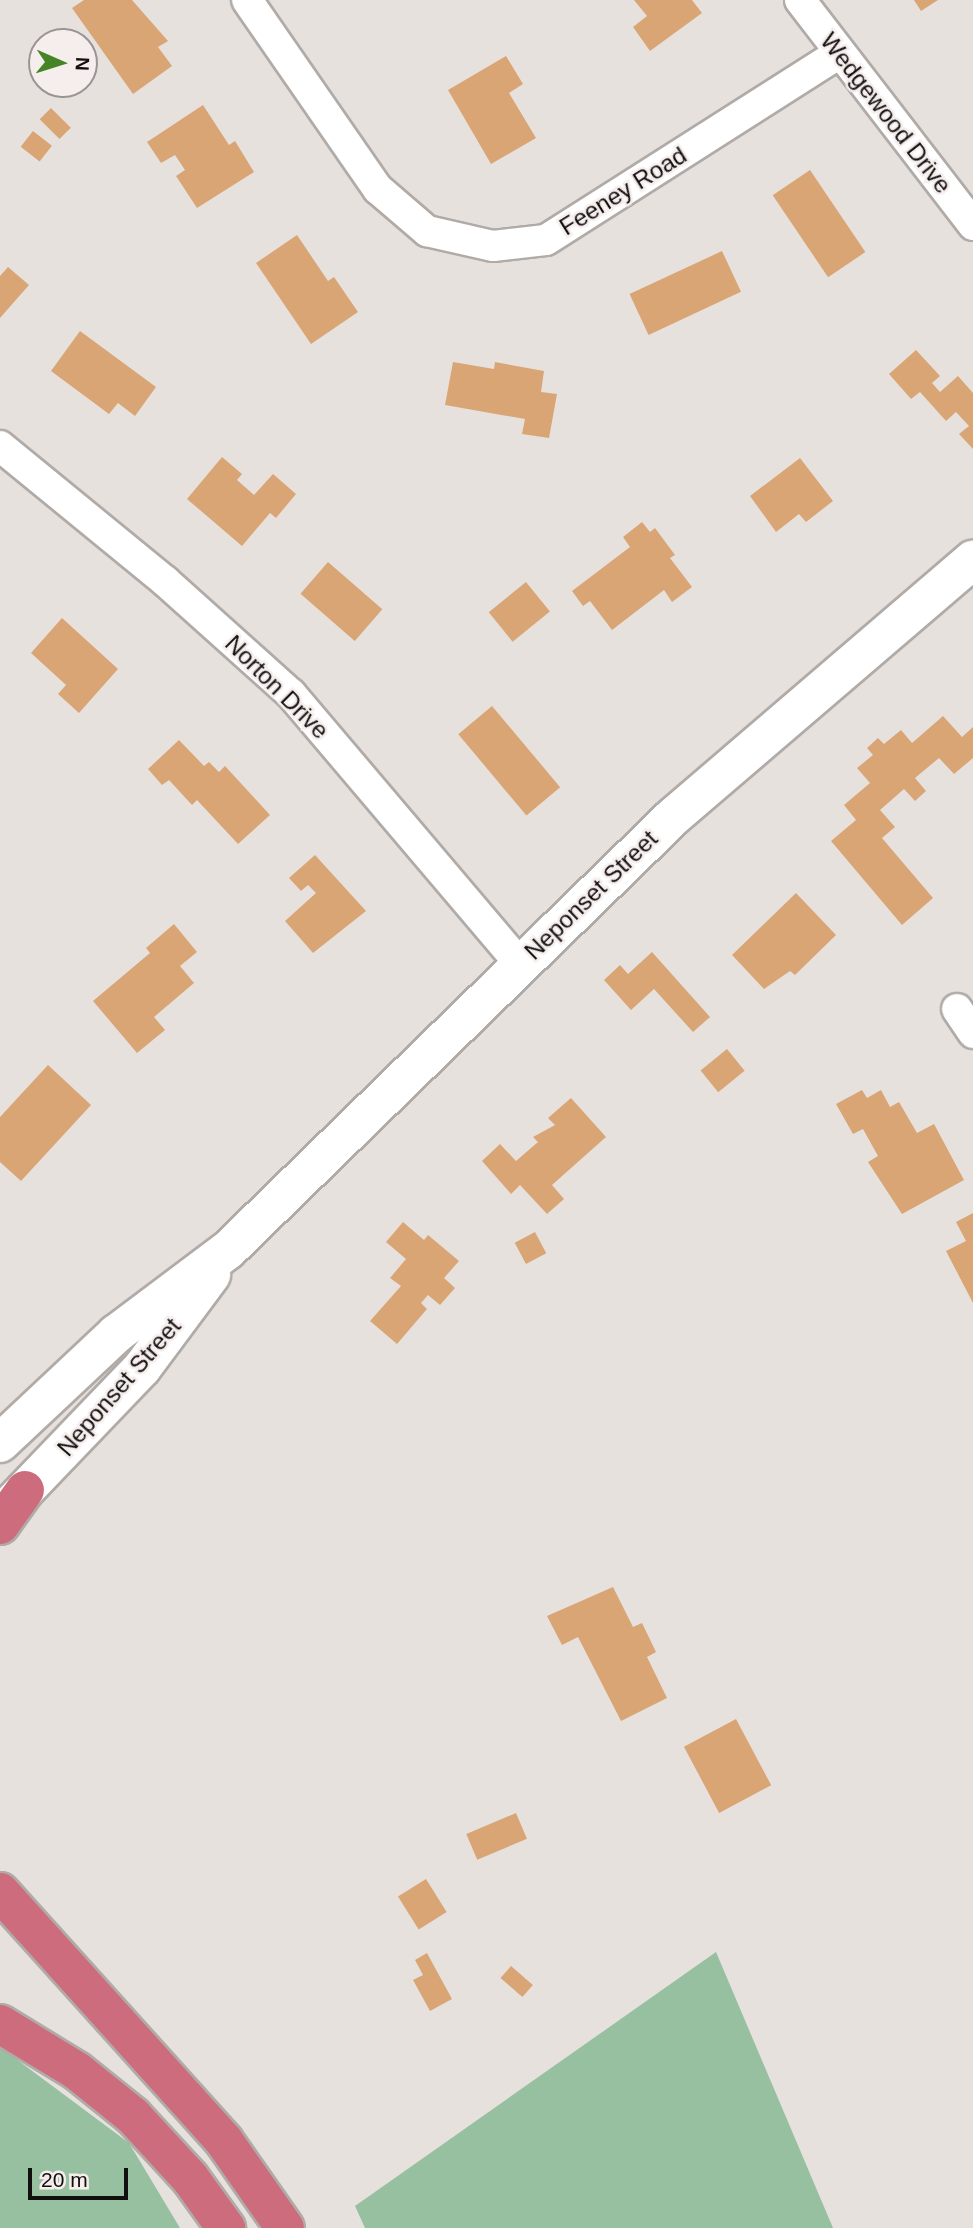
<!DOCTYPE html>
<style>
body{margin:0}
#map{position:relative;width:973px;height:2228px;overflow:hidden;background:#e7e1de;font-family:Helvetica,sans-serif}
div>[style]{position:absolute}
[style*='--x']{left:calc(var(--x)*1px);top:calc(var(--y)*1px);width:calc(var(--w)*1px);rotate:calc(var(--a)*1deg)}
.green>*{inset:0;background:#96c09f}
.building>*{inset:0;background:#d9a575;transform-origin:0 0}
.roads{filter:drop-shadow(2px 0 #b1aba8) drop-shadow(-2px 0 #b1aba8) drop-shadow(0 2px #b1aba8) drop-shadow(0 -2px #b1aba8)}
.street>*{height:30px;margin:-15px;padding:0 15px;transform-origin:15px;border-radius:15px;background:#fff}
.secondary>*{height:38px;margin:-19px;padding:0 19px;transform-origin:19px;border-radius:19px;background:#fff}
.highway>*{height:38px;margin:-19px;padding:0 19px;transform-origin:19px;border-radius:19px;background:#cd6c7c}
span{translate:-50% -50%;white-space:nowrap;text-align:center;line-height:1.15;-webkit-text-stroke:5px #f5eeec;paint-order:stroke}
.street-label{font-size:24px;color:#12100f}
.north{position:absolute;left:28px;top:28px;width:70px;height:70px;box-sizing:border-box;background:#f5eeec;border:2px solid #9a9594;border-radius:50%;rotate:93deg;font-size:19px;font-weight:700;line-height:28px;text-align:center;color:#12100f}
.north::after{content:'';display:block;margin:auto;width:24px;height:32px;background:#458525;clip-path:polygon(50% 0,100% 100%,50% 72%,0 100%)}
.scale{position:absolute;left:28px;top:2168px;width:100px;height:32px;box-sizing:border-box;border:4px solid #12100f;border-top:0;padding-left:9px;font-size:21px;line-height:24px;white-space:nowrap;color:#12100f;-webkit-text-stroke:5px #f5eeec;paint-order:stroke}
</style>
<div id="map">
<div class="green">
<i style="clip-path:polygon(716px 1952px,833px 2228px,365px 2228px,355px 2206px)"></i>
<i style="clip-path:polygon(0 2047px,129px 2143px,180px 2228px,0 2228px)"></i>
</div>
<div class="building">
<i style="clip-path:polygon(84px 0,132px 0,168px 41px,158px 47px,172px 66px,133px 94px,72px 8px)"></i>
<i style="clip-path:polygon(634px 0,692px 0,702px 13px,650px 51px,633px 27px,647px 16px)"></i>
<i style="clip-path:polygon(914px 0,938px 0,921px 11px)"></i>
<i style="clip-path:polygon(506px 56px,523px 84px,509px 93px,536px 138px,491px 164px,448px 90px)"></i>
<i style="clip-path:polygon(203px 105px,229px 145px,235px 141px,254px 172px,197px 208px,176px 176px,185px 170px,175px 155px,161px 163px,147px 142px)"></i>
<i style="left:51px;top:108px;width:28px;height:16px;rotate:45deg"></i>
<i style="left:33px;top:131px;width:24px;height:20px;rotate:38deg"></i>
<i style="left:810px;top:170px;width:99px;height:45px;rotate:56deg"></i>
<i style="clip-path:polygon(297px 235px,328px 281px,334px 277px,358px 312px,311px 344px,256px 263px)"></i>
<i style="left:722px;top:251px;width:45px;height:102px;rotate:65deg"></i>
<i style="clip-path:polygon(8px 267px,29px 285px,0 318px,0 276px)"></i>
<i style="clip-path:polygon(80px 331px,156px 387px,135px 416px,118px 403px,109px 414px,51px 371px)"></i>
<i style="clip-path:polygon(916px 350px,940px 376px,932px 383px,940px 392px,958px 376px,973px 393px,973px 449px,959px 434px,969px 426px,956px 412px,946px 421px,920px 392px,911px 399px,889px 374px)"></i>
<i style="clip-path:polygon(453px 362px,494px 369px,495px 362px,544px 371px,541px 392px,557px 394px,549px 438px,522px 434px,525px 419px,445px 405px)"></i>
<i style="clip-path:polygon(222px 457px,242px 474px,237px 480px,254px 495px,273px 474px,296px 494px,276px 518px,270px 513px,242px 546px,187px 499px)"></i>
<i style="clip-path:polygon(800px 458px,833px 501px,806px 522px,799px 514px,776px 532px,750px 496px)"></i>
<i style="clip-path:polygon(642px 522px,650px 532px,655px 528px,675px 555px,670px 558px,692px 587px,672px 602px,664px 590px,612px 630px,590px 601px,583px 606px,572px 591px,630px 547px,623px 537px)"></i>
<i style="left:328px;top:562px;width:72px;height:42px;rotate:41deg"></i>
<i style="left:526px;top:582px;width:38px;height:48px;rotate:51deg"></i>
<i style="clip-path:polygon(62px 618px,118px 669px,79px 713px,58px 694px,66px 685px,31px 653px)"></i>
<i style="left:492px;top:706px;width:106px;height:44px;rotate:50deg"></i>
<i style="clip-path:polygon(943px 716px,962px 737px,973px 727px,973px 758px,954px 774px,939px 758px,915px 778px,926px 791px,915px 801px,904px 789px,880px 810px,895px 827px,882px 838px,933px 898px,902px 925px,831px 841px,856px 820px,844px 805px,870px 783px,857px 768px,873px 755px,867px 748px,878px 738px,884px 744px,901px 730px,912px 743px)"></i>
<i style="clip-path:polygon(179px 740px,204px 766px,209px 762px,219px 772px,225px 766px,270px 815px,238px 844px,197px 800px,192px 805px,169px 780px,162px 785px,148px 769px)"></i>
<i style="clip-path:polygon(315px 855px,366px 911px,313px 953px,285px 921px,316px 893px,308px 885px,301px 891px,289px 878px)"></i>
<i style="clip-path:polygon(796px 893px,836px 935px,795px 975px,790px 971px,764px 989px,732px 955px)"></i>
<i style="clip-path:polygon(174px 924px,197px 952px,180px 966px,194px 983px,154px 1017px,165px 1030px,137px 1053px,93px 1001px,150px 953px,146px 948px)"></i>
<i style="clip-path:polygon(652px 952px,710px 1017px,693px 1032px,654px 989px,631px 1010px,604px 980px,620px 965px,628px 974px)"></i>
<i style="left:727px;top:1049px;width:28px;height:34px;rotate:51deg"></i>
<i style="clip-path:polygon(48px 1065px,91px 1105px,21px 1181px,0 1162px,0 1117px)"></i>
<i style="clip-path:polygon(862px 1090px,867px 1098px,881px 1090px,890px 1107px,899px 1102px,917px 1133px,934px 1124px,964px 1180px,902px 1214px,868px 1162px,878px 1156px,863px 1129px,853px 1134px,836px 1104px)"></i>
<i style="clip-path:polygon(571px 1098px,606px 1137px,552px 1185px,564px 1199px,547px 1214px,520px 1185px,511px 1194px,482px 1161px,500px 1144px,516px 1161px,538px 1142px,533px 1137px,555px 1125px,548px 1118px)"></i>
<i style="clip-path:polygon(973px 1213px,973px 1303px,946px 1251px,966px 1241px,956px 1222px)"></i>
<i style="clip-path:polygon(403px 1222px,424px 1240px,428px 1235px,459px 1261px,444px 1278px,455px 1288px,440px 1305px,428px 1295px,421px 1303px,427px 1309px,397px 1344px,370px 1321px,401px 1286px,390px 1278px,406px 1259px,386px 1242px)"></i>
<i style="left:535px;top:1232px;width:24px;height:23px;rotate:62deg"></i>
<i style="clip-path:polygon(613px 1587px,633px 1627px,642px 1623px,656px 1652px,647px 1657px,667px 1698px,621px 1721px,578px 1637px,562px 1645px,547px 1616px)"></i>
<i style="left:736px;top:1719px;width:75px;height:59px;rotate:62deg"></i>
<i style="left:516px;top:1813px;width:28px;height:54px;rotate:67deg"></i>
<i style="left:426px;top:1879px;width:39px;height:33px;rotate:58deg"></i>
<i style="clip-path:polygon(427px 1953px,452px 1999px,430px 2011px,413px 1980px,423px 1975px,415px 1960px)"></i>
<i style="left:511px;top:1966px;width:29px;height:16px;rotate:41deg"></i>
</div>
<div class="roads">
<div class="street">
<i style="--x:247;--y:0;--w:230;--a:55.3"></i>
<i style="--x:378;--y:189;--w:65;--a:40.6"></i>
<i style="--x:427;--y:231;--w:68;--a:12.8"></i>
<i style="--x:493;--y:246;--w:53;--a:-6.5"></i>
<i style="--x:546;--y:240;--w:346;--a:-32.5"></i>
<i style="--x:800;--y:0;--w:284;--a:52.4"></i>
<i style="--x:0;--y:446;--w:213;--a:39.3"></i>
<i style="--x:165;--y:581;--w:169;--a:41.9"></i>
<i style="--x:291;--y:694;--w:353;--a:49.7"></i>
<i style="--x:957;--y:1009;--w:29;--a:56"></i>
</div>
<div class="secondary">
<i style="--x:0;--y:1443;--w:159;--a:-43.2"></i>
<i style="--x:116;--y:1334;--w:140;--a:-36.9"></i>
<i style="--x:228;--y:1250;--w:622;--a:-44.22"></i>
<i style="--x:674;--y:816;--w:394;--a:-40.6"></i>
<i style="--x:2;--y:1514;--w:202;--a:-46.2"></i>
<i style="--x:142;--y:1368;--w:116;--a:-53.4"></i>
</div>
<div class="highway">
<i style="--x:0;--y:1525;--w:43;--a:-54.5"></i>
<i style="--x:0;--y:1892;--w:335;--a:48"></i>
<i style="--x:224;--y:2141;--w:106;--a:55"></i>
<i style="--x:0;--y:2024;--w:90;--a:31.4"></i>
<i style="--x:77;--y:2071;--w:72;--a:38.8"></i>
<i style="--x:133;--y:2116;--w:84;--a:47.4"></i>
<i style="--x:190;--y:2178;--w:62;--a:54.2"></i>
</div>
</div>
<div class="street-label">
<span style="left:886px;top:113px;rotate:52deg">Wedgewood Drive</span>
<span style="left:623px;top:191px;rotate:-32deg">Feeney Road</span>
<span style="left:277px;top:687px;rotate:45deg">Norton Drive</span>
<span style="left:591px;top:895px;rotate:-44deg">Neponset Street</span>
<span style="left:119px;top:1387px;rotate:-49deg">Neponset Street</span>
</div>
<div class="north">N</div>
<div class="scale">20 m</div>
</div>
